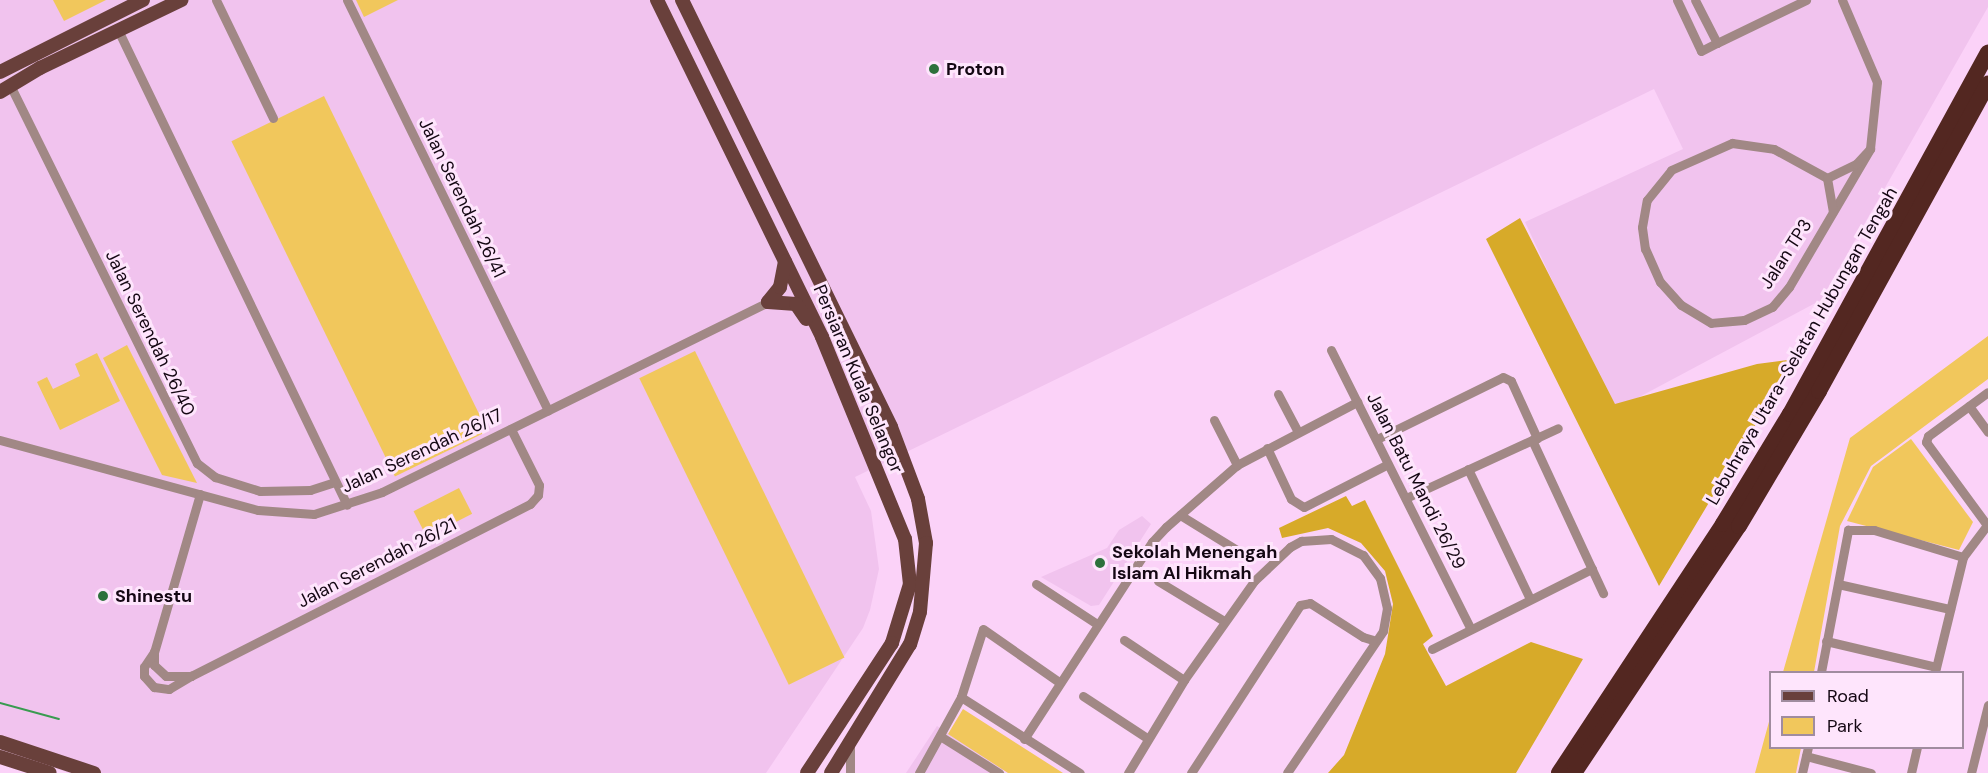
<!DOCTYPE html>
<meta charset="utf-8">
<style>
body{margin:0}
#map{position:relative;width:1988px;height:773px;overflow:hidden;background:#fbd2f8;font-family:"DM Sans",sans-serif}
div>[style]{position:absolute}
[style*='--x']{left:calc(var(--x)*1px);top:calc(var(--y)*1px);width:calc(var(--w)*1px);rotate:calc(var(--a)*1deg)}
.built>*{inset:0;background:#f1c3ee}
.green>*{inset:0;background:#f1c75c;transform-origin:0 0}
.forest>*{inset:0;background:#d7aa29}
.stream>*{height:2px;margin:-1px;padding:0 1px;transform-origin:1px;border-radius:1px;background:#399b50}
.minor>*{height:9px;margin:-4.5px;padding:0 4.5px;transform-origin:4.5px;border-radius:4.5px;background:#a18885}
.primary>*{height:14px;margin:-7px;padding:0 7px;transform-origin:7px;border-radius:7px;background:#69403b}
.motorway>*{height:16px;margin:-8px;padding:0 8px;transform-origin:8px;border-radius:8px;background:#532721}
.dots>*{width:16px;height:16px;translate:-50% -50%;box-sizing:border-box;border:3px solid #fee5fc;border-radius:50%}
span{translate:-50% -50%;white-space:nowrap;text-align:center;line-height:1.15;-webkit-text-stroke:6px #fee5fc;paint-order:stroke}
.poi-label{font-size:18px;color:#140713;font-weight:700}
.left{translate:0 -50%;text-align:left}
.street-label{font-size:18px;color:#140713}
.legend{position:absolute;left:1769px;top:671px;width:195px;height:78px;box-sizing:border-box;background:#fee5fc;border:2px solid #a08c9f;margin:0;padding:8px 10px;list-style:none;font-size:18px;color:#140713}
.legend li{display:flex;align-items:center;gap:12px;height:30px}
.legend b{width:30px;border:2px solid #a08c9f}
</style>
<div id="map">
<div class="built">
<i style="clip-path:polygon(0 0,1988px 0,1988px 7px,1821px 300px,1613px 411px,1525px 222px,1683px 149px,1654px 89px,855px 477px,871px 511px,879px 569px,870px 610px,863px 628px,766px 773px,69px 773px,0 749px)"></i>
<i style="clip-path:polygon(1142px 516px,1151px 524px,1099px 605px,1091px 606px,1041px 577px,1107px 548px,1119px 530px)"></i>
<i style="clip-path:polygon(937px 726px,1004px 769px,1001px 773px,906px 773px)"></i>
</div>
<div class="green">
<i style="clip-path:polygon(53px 0,106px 0,64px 21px)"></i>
<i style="clip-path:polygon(356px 0,398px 0,364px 17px)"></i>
<i style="left:324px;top:96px;width:373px;height:103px;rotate:64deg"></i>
<i style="clip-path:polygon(1988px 336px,1988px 379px,1871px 466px,1840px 526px,1814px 672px,1783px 672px,1850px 438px)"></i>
<i style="clip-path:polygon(127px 345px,197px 483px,162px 475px,103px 358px)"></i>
<i style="left:695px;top:351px;width:341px;height:62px;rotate:64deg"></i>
<i style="clip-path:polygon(97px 353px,120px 401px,60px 430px,37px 382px,47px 377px,53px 389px,80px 376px,75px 364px)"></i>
<i style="clip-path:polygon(1911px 439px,1973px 522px,1959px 550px,1847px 521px,1873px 467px)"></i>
<i style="left:459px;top:488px;width:29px;height:51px;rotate:63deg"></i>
<i style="clip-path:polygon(963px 709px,1016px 743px,1063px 773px,1008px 773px,948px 734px)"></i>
<i style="clip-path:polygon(1770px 718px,1770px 748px,1801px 748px,1796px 773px,1755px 773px)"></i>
</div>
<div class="forest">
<i style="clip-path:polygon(1520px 218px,1615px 404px,1757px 364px,1795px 359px,1659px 586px,1486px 239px)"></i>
<i style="clip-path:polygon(1346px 496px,1352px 506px,1365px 500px,1433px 636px,1423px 644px,1446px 686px,1531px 642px,1583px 659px,1516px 773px,1328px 773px,1344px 755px,1385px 654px,1393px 604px,1385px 571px,1361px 543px,1328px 528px,1282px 538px,1279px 528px)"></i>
</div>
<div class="stream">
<i style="--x:0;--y:703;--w:61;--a:15.2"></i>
</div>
<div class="minor">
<i style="--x:216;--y:0;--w:131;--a:64.2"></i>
<i style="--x:347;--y:0;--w:457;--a:63.9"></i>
<i style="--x:1677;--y:0;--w:56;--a:64.8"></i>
<i style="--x:1701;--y:51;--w:18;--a:-27"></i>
<i style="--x:1717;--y:43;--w:48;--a:-117.1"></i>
<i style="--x:1842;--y:0;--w:89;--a:66.9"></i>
<i style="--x:1877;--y:82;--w:67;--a:96"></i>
<i style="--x:1870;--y:149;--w:160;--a:120.4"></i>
<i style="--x:1789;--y:287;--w:26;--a:130"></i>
<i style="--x:1772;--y:307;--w:31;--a:155"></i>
<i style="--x:1744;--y:320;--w:33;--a:175"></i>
<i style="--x:1711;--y:323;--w:35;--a:-149"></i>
<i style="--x:1681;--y:305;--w:31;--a:-132"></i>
<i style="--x:1660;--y:282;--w:36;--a:-114"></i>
<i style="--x:1645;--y:249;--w:22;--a:-98"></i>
<i style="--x:1642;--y:227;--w:27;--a:-80"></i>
<i style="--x:1647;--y:200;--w:38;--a:-51"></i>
<i style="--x:1671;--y:170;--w:67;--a:-23.9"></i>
<i style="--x:1732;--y:143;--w:42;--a:8.1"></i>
<i style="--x:1774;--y:149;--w:60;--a:28.7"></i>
<i style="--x:1827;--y:178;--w:32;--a:-26"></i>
<i style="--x:1856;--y:164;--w:21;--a:-47"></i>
<i style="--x:118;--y:30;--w:527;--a:64.26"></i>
<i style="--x:1717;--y:43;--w:99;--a:-25.8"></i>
<i style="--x:10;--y:85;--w:422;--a:63.7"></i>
<i style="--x:197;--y:463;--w:23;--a:38"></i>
<i style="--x:215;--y:477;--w:47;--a:17.3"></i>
<i style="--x:260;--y:491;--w:50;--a:-1.1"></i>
<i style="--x:310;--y:490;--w:26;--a:-18"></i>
<i style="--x:1827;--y:178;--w:34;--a:80"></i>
<i style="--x:1331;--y:350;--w:311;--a:63.4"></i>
<i style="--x:1278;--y:394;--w:43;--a:62.2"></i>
<i style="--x:1969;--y:406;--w:32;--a:54"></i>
<i style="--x:1214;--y:420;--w:51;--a:62.9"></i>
<i style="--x:1377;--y:439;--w:140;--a:-26.2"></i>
<i style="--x:1503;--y:377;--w:9;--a:27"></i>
<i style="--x:1511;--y:381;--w:63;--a:65.5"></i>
<i style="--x:0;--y:440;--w:267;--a:15.2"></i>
<i style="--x:258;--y:510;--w:56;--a:4.1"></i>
<i style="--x:314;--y:514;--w:71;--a:-17.9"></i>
<i style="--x:382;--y:492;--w:430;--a:-26.2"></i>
<i style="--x:1532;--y:440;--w:169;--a:65.1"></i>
<i style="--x:1267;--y:448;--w:56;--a:64.8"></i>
<i style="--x:1291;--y:499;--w:15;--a:32"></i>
<i style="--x:1304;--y:507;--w:94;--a:-27.1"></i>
<i style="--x:1468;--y:469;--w:144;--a:64.5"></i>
<i style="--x:200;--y:494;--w:165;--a:106.2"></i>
<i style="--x:154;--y:652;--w:13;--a:90"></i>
<i style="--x:154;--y:665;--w:16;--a:43"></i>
<i style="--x:166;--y:676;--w:25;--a:0"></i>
<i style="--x:191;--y:676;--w:380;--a:-26.9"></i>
<i style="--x:530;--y:504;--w:12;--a:-48"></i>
<i style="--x:538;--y:495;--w:10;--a:-84"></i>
<i style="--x:539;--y:485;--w:63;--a:-116.6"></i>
<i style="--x:1406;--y:498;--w:167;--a:-24.7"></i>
<i style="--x:1180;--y:515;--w:76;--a:31.6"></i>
<i style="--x:1987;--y:525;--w:103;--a:-126.3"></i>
<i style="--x:1926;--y:442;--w:6;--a:-72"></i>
<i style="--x:1928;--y:436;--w:74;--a:-36.3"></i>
<i style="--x:1158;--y:581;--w:77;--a:31.2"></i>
<i style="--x:1036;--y:584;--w:73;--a:33.3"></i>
<i style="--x:1838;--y:584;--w:115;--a:12.6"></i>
<i style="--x:1124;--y:640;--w:72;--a:33.7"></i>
<i style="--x:1826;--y:641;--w:113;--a:13.3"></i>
<i style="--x:1432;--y:649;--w:179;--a:-26.6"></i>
<i style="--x:154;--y:652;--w:18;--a:124"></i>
<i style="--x:144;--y:667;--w:9;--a:90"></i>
<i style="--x:144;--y:676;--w:15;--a:48"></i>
<i style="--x:154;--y:687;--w:15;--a:8"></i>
<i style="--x:169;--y:689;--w:26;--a:-31"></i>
<i style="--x:1821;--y:672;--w:145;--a:-79.2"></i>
<i style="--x:1848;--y:530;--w:26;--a:0"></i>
<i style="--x:1874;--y:530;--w:93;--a:16.9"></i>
<i style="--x:1935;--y:672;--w:118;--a:-76.3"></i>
<i style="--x:1963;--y:557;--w:41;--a:-52.9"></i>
<i style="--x:1083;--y:696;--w:77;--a:33.3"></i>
<i style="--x:961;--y:697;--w:141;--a:32.6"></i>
<i style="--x:940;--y:736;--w:70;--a:32.1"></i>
<i style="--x:1024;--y:739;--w:235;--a:-57"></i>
<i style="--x:1152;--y:542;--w:21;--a:-47"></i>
<i style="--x:1166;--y:527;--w:94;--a:-41.1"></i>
<i style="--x:1237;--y:465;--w:136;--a:-27.7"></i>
<i style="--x:850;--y:744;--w:29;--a:90"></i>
<i style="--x:1806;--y:756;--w:67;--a:14.7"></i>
<i style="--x:919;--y:773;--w:87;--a:-61.1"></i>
<i style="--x:961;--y:697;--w:71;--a:-72.1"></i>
<i style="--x:983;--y:629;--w:93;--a:34.9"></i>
<i style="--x:1128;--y:773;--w:109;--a:-58.9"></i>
<i style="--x:1184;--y:680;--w:121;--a:-54.7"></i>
<i style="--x:1254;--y:581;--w:50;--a:-43.4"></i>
<i style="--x:1290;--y:547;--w:13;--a:-29"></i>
<i style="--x:1301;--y:541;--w:30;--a:-4"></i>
<i style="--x:1331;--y:539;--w:36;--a:27"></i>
<i style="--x:1363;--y:555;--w:29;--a:54"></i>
<i style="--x:1380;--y:578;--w:31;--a:77"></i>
<i style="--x:1387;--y:608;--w:23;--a:100"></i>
<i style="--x:1383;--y:631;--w:171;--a:124.1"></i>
<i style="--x:1191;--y:773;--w:200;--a:-57"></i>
<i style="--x:1300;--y:605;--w:10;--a:-11"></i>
<i style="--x:1310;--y:603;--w:63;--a:32.7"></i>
<i style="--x:1363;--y:637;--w:10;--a:17"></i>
<i style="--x:1802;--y:773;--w:26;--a:-77"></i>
<i style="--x:1911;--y:773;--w:26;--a:-77"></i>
<i style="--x:1971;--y:773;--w:70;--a:-76"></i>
</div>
<div class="primary">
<i style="--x:657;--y:0;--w:375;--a:63.9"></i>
<i style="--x:822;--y:337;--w:218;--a:67.7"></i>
<i style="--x:905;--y:539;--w:45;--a:83.7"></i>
<i style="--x:910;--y:584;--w:62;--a:107"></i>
<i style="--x:892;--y:643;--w:155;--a:123.2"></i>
<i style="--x:682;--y:0;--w:475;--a:63.9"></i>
<i style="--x:891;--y:427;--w:77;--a:69.4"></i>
<i style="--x:918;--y:499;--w:45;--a:79.7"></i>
<i style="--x:926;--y:543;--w:69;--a:95"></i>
<i style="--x:920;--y:612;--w:34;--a:107"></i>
<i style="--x:910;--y:644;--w:151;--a:121.5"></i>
<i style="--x:0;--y:72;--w:160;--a:-26.7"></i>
<i style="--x:0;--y:92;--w:47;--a:-31"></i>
<i style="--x:40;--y:68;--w:157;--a:-25.7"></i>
<i style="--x:768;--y:302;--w:28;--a:4"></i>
<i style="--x:796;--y:304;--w:18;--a:56"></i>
<i style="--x:768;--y:302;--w:19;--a:-51"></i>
<i style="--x:780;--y:287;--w:26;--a:-79"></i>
<i style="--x:0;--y:742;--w:99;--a:18.3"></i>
<i style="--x:0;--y:757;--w:52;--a:17.7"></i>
</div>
<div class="motorway">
<i style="--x:1559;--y:773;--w:298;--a:-56.6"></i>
<i style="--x:1723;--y:524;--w:129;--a:-58.7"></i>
<i style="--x:1790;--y:414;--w:412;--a:-61.3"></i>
<i style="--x:1574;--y:773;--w:297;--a:-56.3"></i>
<i style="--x:1739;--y:526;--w:157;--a:-59.3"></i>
<i style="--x:1819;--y:391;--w:351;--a:-61.2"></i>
</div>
<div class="dots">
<i style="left:934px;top:69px;background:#2d713c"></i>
<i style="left:1100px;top:563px;background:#2d713c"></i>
<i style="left:103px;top:596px;background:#2d713c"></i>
</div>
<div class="poi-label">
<span class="left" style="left:946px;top:69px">Proton</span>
<span class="left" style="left:1112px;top:563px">Sekolah Menengah<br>Islam Al Hikmah</span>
<span class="left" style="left:115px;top:596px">Shinestu</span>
</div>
<div class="street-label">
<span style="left:462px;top:198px;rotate:64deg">Jalan Serendah 26/41</span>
<span style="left:1786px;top:254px;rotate:-57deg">Jalan TP3</span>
<span style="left:150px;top:333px;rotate:64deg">Jalan Serendah 26/40</span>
<span style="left:1802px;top:346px;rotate:-60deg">Lebuhraya Utara–Selatan Hubungan Tengah</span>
<span style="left:858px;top:379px;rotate:67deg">Persiaran Kuala Selangor</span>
<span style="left:422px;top:451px;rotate:-25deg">Jalan Serendah 26/17</span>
<span style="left:1416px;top:481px;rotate:63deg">Jalan Batu Mandi 26/29</span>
<span style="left:377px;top:563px;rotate:-27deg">Jalan Serendah 26/21</span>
</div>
<ul class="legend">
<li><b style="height:8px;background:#69403b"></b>Road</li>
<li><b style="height:16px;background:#f1c75c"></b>Park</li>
</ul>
</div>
